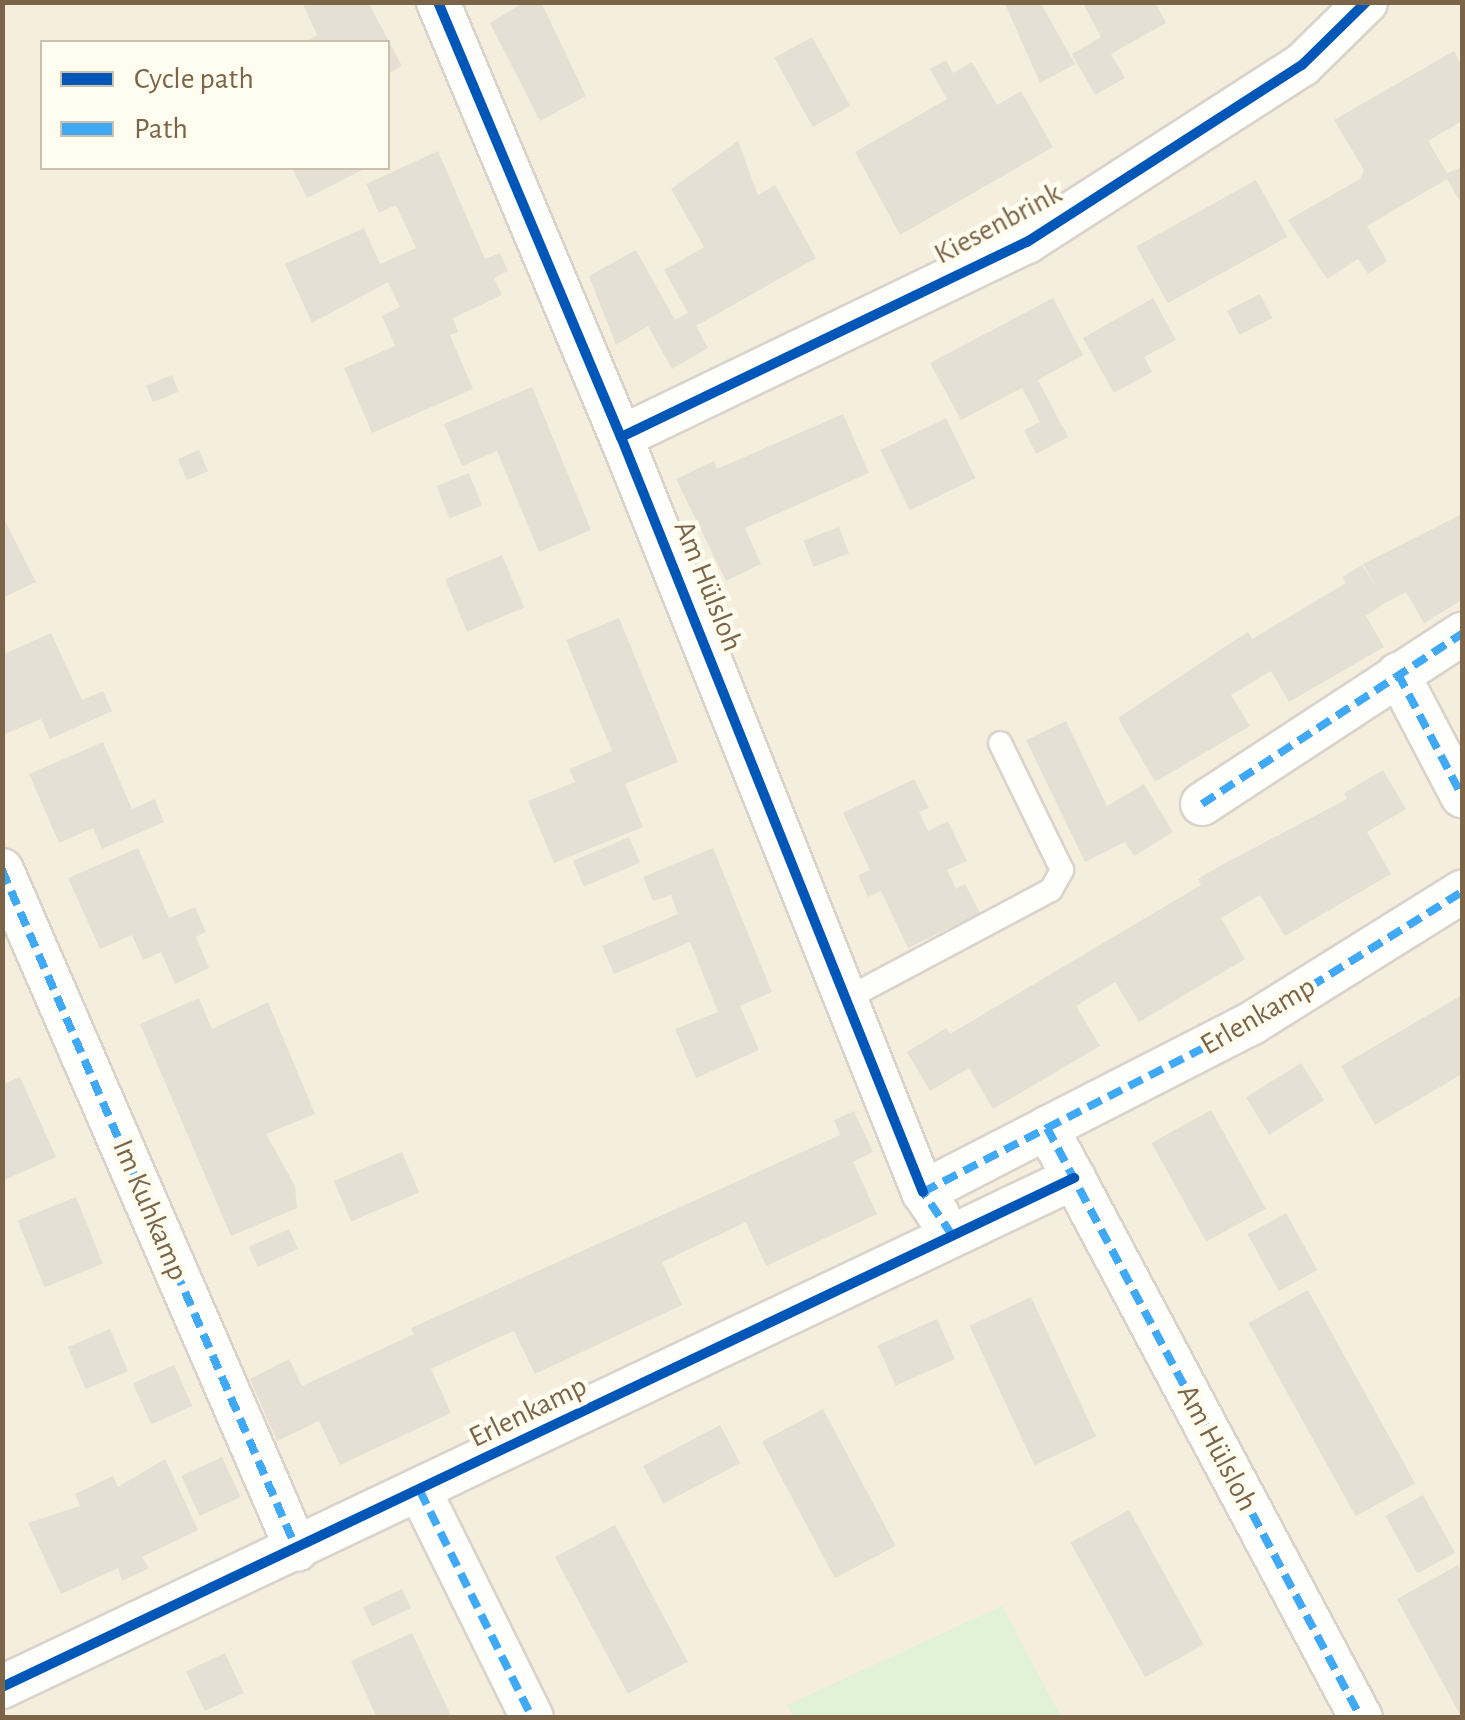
<!DOCTYPE html>
<meta charset="utf-8">
<style>
body{margin:0}
#map{position:relative;width:1465px;height:1720px;overflow:hidden;background:#f9f6ed;font-family:"Alegreya Sans",sans-serif}
div>[style]{position:absolute}
[style*='--x']{left:calc(var(--x)*1px);top:calc(var(--y)*1px);width:calc(var(--w)*1px);rotate:calc(var(--a)*1deg)}
.residential>*{inset:0;background:#f6eedd}
.green>*{inset:0;background:#e1f2d6}
.building>*{inset:0;background:#e6dfd3;transform-origin:0 0}
.roads{filter:drop-shadow(2px 0 #d9d3cb) drop-shadow(-2px 0 #d9d3cb) drop-shadow(0 2px #d9d3cb) drop-shadow(0 -2px #d9d3cb)}
.lane>*{height:22px;margin:-11px;padding:0 11px;transform-origin:11px;border-radius:11px;background:#fefefc}
.street>*{height:42px;margin:-21px;padding:0 21px;transform-origin:21px;border-radius:21px;background:#fefefc}
.quiet>*{height:8px;margin-top:-4px;transform-origin:0;background:repeating-linear-gradient(90deg,#3fa9f5 0 15px,transparent 0 23px)}
.cycleway>*{height:10px;margin:-5px;padding:0 5px;transform-origin:5px;border-radius:5px;background:#0057b8}
span{translate:-50% -50%;white-space:nowrap;text-align:center;line-height:1.15;-webkit-text-stroke:9px #fffcf0;paint-order:stroke}
.street-label{font-size:30px;color:#7c6448}
.frame{position:absolute;inset:0;border:5px solid #7c6448;pointer-events:none}
.legend{position:absolute;left:40px;top:40px;width:350px;height:130px;box-sizing:border-box;background:#fffcf0;border:2px solid #cbbfad;margin:0;padding:12px 18px;list-style:none;font-size:30px;color:#7c6448}
.legend li{display:flex;align-items:center;gap:20px;height:50px}
.legend b{width:50px;border:2px solid #cbbfad}
</style>
<div id="map">
<div class="residential">
<i style="clip-path:polygon(evenodd,3px 3px,1462px 3px,1462px 1717px,3px 1717px,3px 3px,42px 42px,388px 42px,388px 168px,42px 168px,42px 42px)"></i>
</div>
<div class="green">
<i style="clip-path:polygon(1002px 1606px,1061px 1717px,794px 1718px,787px 1705px)"></i>
</div>
<div class="building">
<i style="clip-path:polygon(302px 2px,368px 2px,402px 66px,388px 74px,388px 42px,304px 42px,317px 35px)"></i>
<i style="clip-path:polygon(524px 2px,541px 2px,586px 96px,540px 121px,490px 23px)"></i>
<i style="clip-path:polygon(1040px 2px,1075px 64px,1040px 83px,1005px 4px)"></i>
<i style="clip-path:polygon(1082px 2px,1155px 2px,1166px 23px,1111px 54px,1125px 78px,1095px 95px,1072px 54px,1101px 37px)"></i>
<i style="left:812px;top:37px;width:79px;height:43px;rotate:61deg"></i>
<i style="clip-path:polygon(1454px 51px,1462px 66px,1462px 121px,1428px 141px,1447px 173px,1462px 167px,1462px 205px,1447px 179px,1367px 226px,1387px 261px,1368px 274px,1358px 259px,1327px 279px,1288px 220px,1360px 179px,1364px 170px,1334px 120px)"></i>
<i style="clip-path:polygon(946px 60px,953px 73px,972px 62px,997px 105px,1021px 91px,1053px 147px,900px 235px,855px 152px,947px 99px,930px 69px)"></i>
<i style="clip-path:polygon(738px 141px,758px 195px,775px 185px,816px 258px,696px 326px,708px 348px,672px 369px,648px 326px,616px 345px,589px 276px,636px 250px,675px 320px,688px 313px,664px 270px,704px 247px,671px 189px)"></i>
<i style="clip-path:polygon(438px 151px,485px 259px,500px 253px,508px 271px,494px 278px,502px 295px,453px 318px,458px 332px,450px 335px,473px 389px,372px 433px,344px 368px,395px 346px,382px 316px,400px 307px,388px 282px,312px 323px,285px 264px,364px 228px,380px 264px,416px 248px,396px 205px,379px 213px,366px 184px)"></i>
<i style="clip-path:polygon(292px 168px,366px 168px,307px 198px)"></i>
<i style="left:1256px;top:180px;width:65px;height:137px;rotate:61deg"></i>
<i style="left:1260px;top:294px;width:27px;height:37px;rotate:63deg"></i>
<i style="clip-path:polygon(1053px 298px,1083px 355px,1038px 380px,1068px 437px,1036px 454px,1024px 430px,1040px 422px,1022px 388px,961px 420px,930px 363px)"></i>
<i style="clip-path:polygon(1153px 298px,1176px 340px,1144px 357px,1152px 372px,1114px 393px,1083px 338px)"></i>
<i style="left:172px;top:375px;width:18px;height:28px;rotate:68deg"></i>
<i style="clip-path:polygon(532px 387px,591px 530px,539px 552px,497px 451px,462px 466px,444px 424px)"></i>
<i style="clip-path:polygon(843px 414px,869px 473px,745px 528px,761px 564px,726px 581px,676px 479px,714px 461px,717px 469px)"></i>
<i style="left:946px;top:418px;width:67px;height:73px;rotate:64deg"></i>
<i style="left:199px;top:450px;width:23px;height:23px;rotate:67deg"></i>
<i style="left:469px;top:473px;width:35px;height:35px;rotate:68deg"></i>
<i style="clip-path:polygon(1462px 514px,1462px 600px,1424px 623px,1406px 592px,1385px 603px,1366px 616px,1384px 647px,1289px 702px,1271px 671px,1231px 695px,1250px 726px,1155px 782px,1118px 718px,1229px 644px,1248px 632px,1252px 639px,1346px 583px,1342px 577px,1362px 565px,1376px 586px,1363px 564px)"></i>
<i style="clip-path:polygon(2px 515px,36px 582px,2px 598px)"></i>
<i style="left:839px;top:527px;width:28px;height:38px;rotate:69deg"></i>
<i style="left:502px;top:555px;width:57px;height:62px;rotate:67deg"></i>
<i style="clip-path:polygon(619px 618px,678px 762px,625px 784px,643px 827px,554px 863px,528px 801px,575px 782px,569px 769px,612px 751px,566px 640px)"></i>
<i style="clip-path:polygon(51px 633px,82px 700px,103px 691px,112px 711px,50px 739px,41px 719px,5px 734px,2px 655px)"></i>
<i style="clip-path:polygon(1066px 721px,1107px 806px,1144px 784px,1173px 832px,1134px 856px,1125px 842px,1085px 862px,1026px 740px)"></i>
<i style="clip-path:polygon(103px 742px,132px 809px,155px 799px,164px 822px,102px 849px,93px 828px,59px 843px,29px 774px)"></i>
<i style="clip-path:polygon(1383px 770px,1406px 809px,1367px 832px,1391px 874px,1285px 936px,1260px 895px,1221px 918px,1245px 959px,1139px 1022px,1115px 982px,1076px 1006px,1100px 1046px,993px 1109px,969px 1068px,930px 1091px,907px 1052px,946px 1028px,950px 1034px,1201px 885px,1198px 879px,1218px 867px,1347px 799px,1344px 793px)"></i>
<i style="clip-path:polygon(914px 779px,929px 808px,919px 812px,928px 831px,948px 821px,967px 861px,947px 870px,956px 889px,965px 884px,980px 913px,908px 948px,881px 891px,868px 897px,858px 875px,870px 870px,843px 813px)"></i>
<i style="left:629px;top:837px;width:28px;height:61px;rotate:67deg"></i>
<i style="clip-path:polygon(138px 848px,169px 918px,195px 907px,206px 932px,196px 937px,209px 968px,175px 984px,161px 952px,143px 960px,132px 935px,100px 949px,68px 878px)"></i>
<i style="clip-path:polygon(713px 848px,772px 992px,740px 1006px,759px 1050px,696px 1078px,675px 1029px,718px 1012px,690px 942px,614px 974px,602px 946px,678px 914px,671px 895px,653px 901px,643px 877px)"></i>
<i style="clip-path:polygon(1462px 995px,1462px 1074px,1375px 1125px,1341px 1066px)"></i>
<i style="clip-path:polygon(199px 998px,212px 1029px,268px 1002px,315px 1114px,266px 1134px,295px 1186px,297px 1208px,231px 1236px,140px 1024px)"></i>
<i style="left:1301px;top:1063px;width:44px;height:65px;rotate:58deg"></i>
<i style="clip-path:polygon(20px 1077px,56px 1157px,2px 1181px,2px 1085px)"></i>
<i style="left:1211px;top:1110px;width:113px;height:68px;rotate:61deg"></i>
<i style="clip-path:polygon(854px 1111px,873px 1152px,853px 1162px,877px 1214px,766px 1266px,746px 1222px,662px 1262px,682px 1305px,535px 1374px,514px 1331px,493px 1340px,431px 1369px,451px 1413px,340px 1465px,319px 1421px,277px 1441px,250px 1379px,289px 1359px,302px 1386px,414px 1334px,411px 1328px,840px 1135px,834px 1120px)"></i>
<i style="left:402px;top:1152px;width:44px;height:74px;rotate:67deg"></i>
<i style="left:76px;top:1197px;width:72px;height:63px;rotate:68deg"></i>
<i style="left:1286px;top:1213px;width:65px;height:44px;rotate:61deg"></i>
<i style="left:289px;top:1229px;width:22px;height:44px;rotate:66deg"></i>
<i style="left:1308px;top:1290px;width:221px;height:68px;rotate:61deg"></i>
<i style="left:1031px;top:1297px;width:154px;height:68px;rotate:65deg"></i>
<i style="left:937px;top:1319px;width:44px;height:65px;rotate:66deg"></i>
<i style="left:110px;top:1329px;width:46px;height:46px;rotate:67deg"></i>
<i style="left:174px;top:1365px;width:45px;height:45px;rotate:66deg"></i>
<i style="left:823px;top:1409px;width:155px;height:69px;rotate:62deg"></i>
<i style="left:720px;top:1425px;width:43px;height:87px;rotate:62deg"></i>
<i style="left:222px;top:1457px;width:44px;height:45px;rotate:65deg"></i>
<i style="clip-path:polygon(165px 1459px,198px 1530px,142px 1557px,149px 1568px,122px 1581px,118px 1568px,61px 1594px,28px 1523px,80px 1506px,75px 1494px,113px 1476px,118px 1487px)"></i>
<i style="left:1423px;top:1495px;width:66px;height:43px;rotate:61deg"></i>
<i style="left:1129px;top:1510px;width:154px;height:67px;rotate:61deg"></i>
<i style="left:615px;top:1525px;width:155px;height:68px;rotate:62deg"></i>
<i style="clip-path:polygon(1458px 1565px,1462px 1574px,1462px 1718px,1397px 1599px)"></i>
<i style="left:402px;top:1589px;width:21px;height:43px;rotate:65deg"></i>
<i style="clip-path:polygon(412px 1633px,452px 1718px,377px 1718px,351px 1661px)"></i>
<i style="left:225px;top:1653px;width:44px;height:43px;rotate:65deg"></i>
</div>
<div class="roads">
<div class="lane">
<i style="--x:846;--y:999;--w:232;--a:-28"></i>
<i style="--x:1051;--y:890;--w:23;--a:-61"></i>
<i style="--x:1062;--y:870;--w:141;--a:-116"></i>
</div>
<div class="street">
<i style="--x:438;--y:2;--w:472;--a:67.2"></i>
<i style="--x:621;--y:437;--w:813;--a:68.2"></i>
<i style="--x:621;--y:437;--w:450;--a:-25.7"></i>
<i style="--x:1027;--y:242;--w:327;--a:-32.8"></i>
<i style="--x:1302;--y:65;--w:90;--a:-44.5"></i>
<i style="--x:1398;--y:674;--w:138;--a:62.3"></i>
<i style="--x:1202;--y:804;--w:311;--a:-33.2"></i>
<i style="--x:2;--y:870;--w:741;--a:66.55"></i>
<i style="--x:1047;--y:1128;--w:230;--a:-27.1"></i>
<i style="--x:1252;--y:1023;--w:248;--a:-32"></i>
<i style="--x:938;--y:1214;--w:27;--a:-124"></i>
<i style="--x:923;--y:1192;--w:140;--a:-27.3"></i>
<i style="--x:1047;--y:1128;--w:668;--a:61.98"></i>
<i style="--x:420;--y:1491;--w:253;--a:63.7"></i>
<i style="--x:2;--y:1687;--w:1187;--a:-25.4"></i>
</div>
</div>
<div class="quiet">
<i style="--x:1398;--y:674;--w:138;--a:62.3"></i>
<i style="--x:1202;--y:804;--w:311;--a:-33.2"></i>
<i style="--x:2;--y:870;--w:741;--a:66.55"></i>
<i style="--x:1047;--y:1128;--w:230;--a:-27.1"></i>
<i style="--x:1252;--y:1023;--w:248;--a:-32"></i>
<i style="--x:952;--y:1235;--w:52;--a:-124"></i>
<i style="--x:923;--y:1192;--w:140;--a:-27.3"></i>
<i style="--x:1047;--y:1128;--w:668;--a:61.98"></i>
<i style="--x:420;--y:1491;--w:253;--a:63.7"></i>
</div>
<div class="cycleway">
<i style="--x:438;--y:2;--w:472;--a:67.2"></i>
<i style="--x:621;--y:437;--w:813;--a:68.2"></i>
<i style="--x:621;--y:437;--w:450;--a:-25.7"></i>
<i style="--x:1027;--y:242;--w:327;--a:-32.8"></i>
<i style="--x:1302;--y:65;--w:90;--a:-44.5"></i>
<i style="--x:2;--y:1687;--w:1187;--a:-25.4"></i>
</div>
<div class="street-label">
<span style="left:998px;top:224px;rotate:-28deg">Kiesenbrink</span>
<span style="left:708px;top:586px;rotate:68deg">Am Hülsloh</span>
<span style="left:1258px;top:1016px;rotate:-30deg">Erlenkamp</span>
<span style="left:150px;top:1210px;rotate:67deg">Im Kuhkamp</span>
<span style="left:528px;top:1412px;rotate:-26deg">Erlenkamp</span>
<span style="left:1217px;top:1448px;rotate:62deg">Am Hülsloh</span>
</div>
<div class="frame"></div>
<ul class="legend">
<li><b style="height:12px;background:#0057b8"></b>Cycle path</li>
<li><b style="height:12px;background:#3fa9f5"></b>Path</li>
</ul>
</div>
